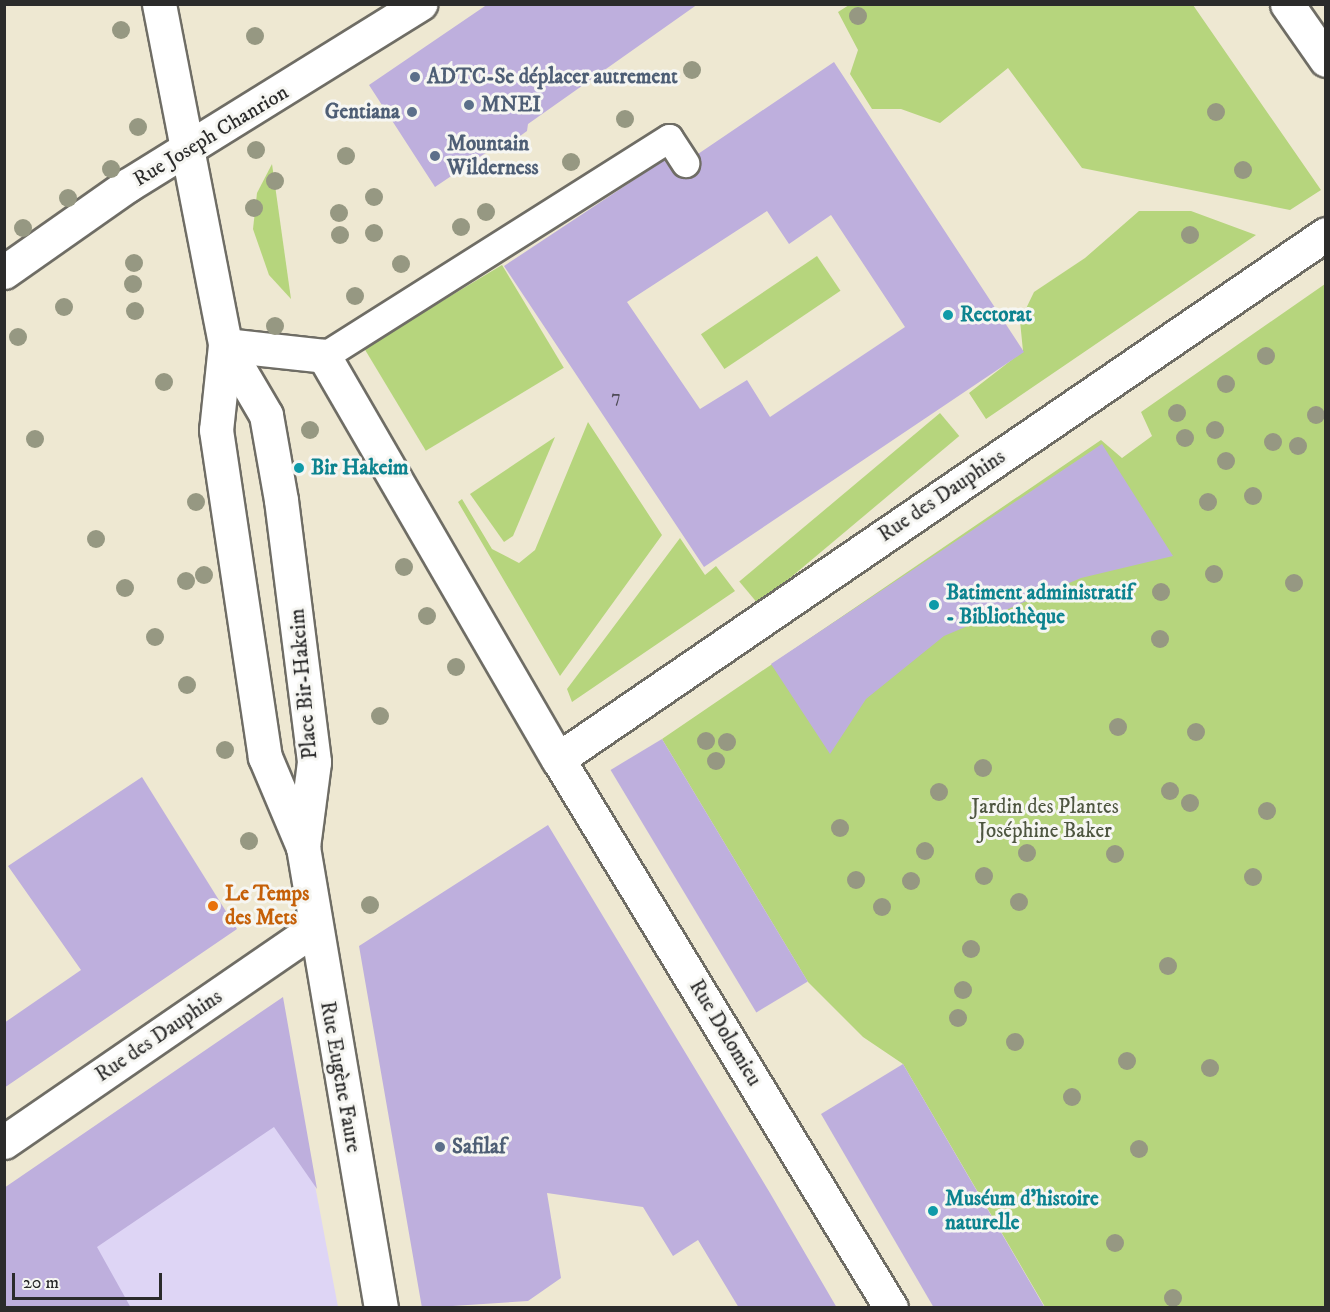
<!DOCTYPE html>
<meta charset="utf-8">
<style>
body{margin:0}
#map{position:relative;width:1330px;height:1312px;overflow:hidden;background:#eee8d2;font-family:"IM FELL DW Pica",serif}
div>[style]{position:absolute}
[style*='--x']{left:calc(var(--x)*1px);top:calc(var(--y)*1px);width:calc(var(--w)*1px);rotate:calc(var(--a)*1deg)}
.built>*{inset:0;background:#ded5f5}
.green>*{inset:0;background:#b6d57d;transform-origin:0 0}
.building>*{inset:0;background:#beafdd;transform-origin:0 0}
.roads{filter:drop-shadow(2px 0 #6f6d65) drop-shadow(-2px 0 #6f6d65) drop-shadow(0 2px #6f6d65) drop-shadow(0 -2px #6f6d65)}
.lane>*{height:27px;margin:-13.5px;padding:0 13.5px;transform-origin:13.5px;border-radius:13.5px;background:#fff}
.street>*{height:33px;margin:-16.5px;padding:0 16.5px;transform-origin:16.5px;border-radius:16.5px;background:#fff}
.primary>*{height:33px;margin:-16.5px;padding:0 16.5px;transform-origin:16.5px;border-radius:16.5px;background:#fff}
.trees>*{width:18px;height:18px;margin:-9px;border-radius:50%;background:#969882}
.dots>*{width:16px;height:16px;translate:-50% -50%;box-sizing:border-box;border:3px solid #f6f6f2;border-radius:50%}
span{translate:-50% -50%;white-space:nowrap;text-align:center;line-height:1.15;-webkit-text-stroke:6px #f6f6f2;paint-order:stroke}
.number-label{font-size:18px;color:#504c58}
.number-label span{-webkit-text-stroke-width:0}
.service-label{font-size:21px;color:#4e5e75;font-weight:700}
.left{translate:0 -50%;text-align:left}
.right{translate:-100% -50%;text-align:right}
.street-label{font-size:21px;color:#2b2b2b}
.culture-label{font-size:21px;color:#0d838f;font-weight:700}
.park-label{font-size:21px;color:#4e5640}
.food-label{font-size:21px;color:#c56008;font-weight:700}
.frame{position:absolute;inset:0;border:6px solid #2b2b2b;pointer-events:none}
.scale{position:absolute;left:12px;top:1273px;width:150px;height:27px;box-sizing:border-box;border:3px solid #2b2b2b;border-top:0;padding-left:8px;font-size:18px;line-height:21px;white-space:nowrap;color:#2b2b2b;-webkit-text-stroke:4px #f6f6f2;paint-order:stroke}
</style>
<div id="map">
<div class="built">
<i style="clip-path:polygon(280px 1000px,338px 1307px,5px 1307px)"></i>
</div>
<div class="green">
<i style="clip-path:polygon(849px 5px,1193px 5px,1321px 190px,1290px 210px,1082px 168px,1008px 68px,940px 123px,901px 109px,872px 109px,850px 74px,858px 50px,838px 12px)"></i>
<i style="clip-path:polygon(272px 164px,291px 299px,269px 275px,253px 229px,257px 193px)"></i>
<i style="clip-path:polygon(1139px 211px,1191px 211px,1256px 235px,986px 419px,969px 393px,1023px 351px,1020px 321px,1034px 292px,1085px 258px)"></i>
<i style="left:817px;top:256px;width:42px;height:140px;rotate:56deg"></i>
<i style="left:502px;top:265px;width:120px;height:161px;rotate:59deg"></i>
<i style="clip-path:polygon(1325px 284px,1325px 1307px,1045px 1307px,903px 1064px,863px 1037px,808px 982px,662px 739px,1101px 440px,1122px 458px,1152px 436px,1141px 412px)"></i>
<i style="left:940px;top:413px;width:30px;height:262px;rotate:50deg"></i>
<i style="clip-path:polygon(588px 422px,662px 535px,560px 676px,458px 502px,462px 499px,492px 549px,519px 563px,535px 550px)"></i>
<i style="clip-path:polygon(555px 437px,513px 536px,504px 542px,470px 494px)"></i>
<i style="clip-path:polygon(680px 538px,705px 575px,716px 566px,735px 591px,572px 702px,567px 689px)"></i>
</div>
<div class="building">
<i style="clip-path:polygon(488px 4px,698px 4px,528px 124px,527px 131px,502px 149px,493px 148px,435px 187px,369px 85px)"></i>
<i style="clip-path:polygon(evenodd,834px 62px,1024px 352px,704px 567px,504px 266px,664px 160px,677px 177px,693px 177px,699px 170px,698px 154px,834px 62px,767px 211px,789px 244px,831px 215px,905px 327px,770px 417px,747px 380px,700px 409px,627px 302px,767px 211px)"></i>
<i style="clip-path:polygon(1102px 444px,1173px 556px,1081px 578px,944px 636px,866px 699px,830px 754px,771px 664px)"></i>
<i style="left:662px;top:739px;width:283px;height:60px;rotate:59deg"></i>
<i style="clip-path:polygon(142px 777px,237px 929px,4px 1088px,4px 1023px,81px 970px,8px 866px)"></i>
<i style="clip-path:polygon(548px 825px,770px 1193px,837px 1308px,739px 1308px,698px 1240px,673px 1256px,643px 1207px,547px 1193px,561px 1278px,528px 1301px,422px 1308px,359px 946px)"></i>
<i style="clip-path:polygon(283px 997px,317px 1189px,274px 1127px,97px 1247px,131px 1308px,4px 1308px,4px 1188px)"></i>
<i style="clip-path:polygon(903px 1064px,1045px 1308px,934px 1308px,821px 1114px)"></i>
</div>
<div class="roads">
<div class="lane">
<i style="--x:324;--y:356;--w:408;--a:-32.3"></i>
<i style="--x:669;--y:138;--w:30;--a:57"></i>
</div>
<div class="street">
<i style="--x:159;--y:4;--w:347;--a:79"></i>
<i style="--x:225;--y:345;--w:81;--a:59.6"></i>
<i style="--x:266;--y:415;--w:86;--a:80"></i>
<i style="--x:281;--y:500;--w:264;--a:82.8"></i>
<i style="--x:314;--y:762;--w:86;--a:97.4"></i>
<i style="--x:303;--y:847;--w:468;--a:80.4"></i>
<i style="--x:4;--y:272;--w:151;--a:-35.1"></i>
<i style="--x:128;--y:185;--w:344;--a:-31.8"></i>
<i style="--x:225;--y:345;--w:100;--a:6.3"></i>
<i style="--x:324;--y:356;--w:466;--a:59.9"></i>
<i style="--x:558;--y:759;--w:642;--a:58.76"></i>
<i style="--x:225;--y:345;--w:85;--a:96"></i>
<i style="--x:216;--y:430;--w:331;--a:81.5"></i>
<i style="--x:265;--y:757;--w:98;--a:67.1"></i>
<i style="--x:558;--y:759;--w:930;--a:-34.36"></i>
<i style="--x:4;--y:1142;--w:375;--a:-34.5"></i>
</div>
<div class="primary">
<i style="--x:1287;--y:4;--w:68;--a:55.1"></i>
</div>
</div>
<div class="trees">
<i style="left:858px;top:16px"></i>
<i style="left:121px;top:30px"></i>
<i style="left:255px;top:36px"></i>
<i style="left:692px;top:70px"></i>
<i style="left:1216px;top:112px"></i>
<i style="left:625px;top:119px"></i>
<i style="left:138px;top:127px"></i>
<i style="left:256px;top:150px"></i>
<i style="left:346px;top:156px"></i>
<i style="left:571px;top:162px"></i>
<i style="left:111px;top:169px"></i>
<i style="left:1243px;top:170px"></i>
<i style="left:275px;top:181px"></i>
<i style="left:374px;top:197px"></i>
<i style="left:68px;top:198px"></i>
<i style="left:254px;top:208px"></i>
<i style="left:486px;top:212px"></i>
<i style="left:339px;top:213px"></i>
<i style="left:461px;top:227px"></i>
<i style="left:23px;top:228px"></i>
<i style="left:374px;top:233px"></i>
<i style="left:340px;top:235px"></i>
<i style="left:1190px;top:235px"></i>
<i style="left:134px;top:263px"></i>
<i style="left:401px;top:264px"></i>
<i style="left:133px;top:284px"></i>
<i style="left:355px;top:296px"></i>
<i style="left:64px;top:307px"></i>
<i style="left:135px;top:311px"></i>
<i style="left:275px;top:326px"></i>
<i style="left:18px;top:337px"></i>
<i style="left:1266px;top:356px"></i>
<i style="left:164px;top:382px"></i>
<i style="left:1226px;top:384px"></i>
<i style="left:1177px;top:413px"></i>
<i style="left:1316px;top:415px"></i>
<i style="left:310px;top:430px"></i>
<i style="left:1215px;top:430px"></i>
<i style="left:1185px;top:438px"></i>
<i style="left:35px;top:439px"></i>
<i style="left:1273px;top:442px"></i>
<i style="left:1298px;top:446px"></i>
<i style="left:1226px;top:461px"></i>
<i style="left:1253px;top:496px"></i>
<i style="left:196px;top:502px"></i>
<i style="left:1208px;top:502px"></i>
<i style="left:96px;top:539px"></i>
<i style="left:404px;top:567px"></i>
<i style="left:1214px;top:574px"></i>
<i style="left:204px;top:575px"></i>
<i style="left:186px;top:581px"></i>
<i style="left:1294px;top:583px"></i>
<i style="left:125px;top:588px"></i>
<i style="left:1161px;top:592px"></i>
<i style="left:427px;top:616px"></i>
<i style="left:155px;top:637px"></i>
<i style="left:1160px;top:639px"></i>
<i style="left:456px;top:667px"></i>
<i style="left:187px;top:685px"></i>
<i style="left:380px;top:716px"></i>
<i style="left:1118px;top:727px"></i>
<i style="left:1196px;top:732px"></i>
<i style="left:706px;top:741px"></i>
<i style="left:727px;top:742px"></i>
<i style="left:225px;top:750px"></i>
<i style="left:716px;top:761px"></i>
<i style="left:983px;top:768px"></i>
<i style="left:1170px;top:791px"></i>
<i style="left:939px;top:792px"></i>
<i style="left:1190px;top:803px"></i>
<i style="left:1267px;top:811px"></i>
<i style="left:840px;top:828px"></i>
<i style="left:249px;top:841px"></i>
<i style="left:925px;top:851px"></i>
<i style="left:1027px;top:853px"></i>
<i style="left:1115px;top:854px"></i>
<i style="left:984px;top:876px"></i>
<i style="left:1253px;top:877px"></i>
<i style="left:856px;top:880px"></i>
<i style="left:911px;top:881px"></i>
<i style="left:1019px;top:902px"></i>
<i style="left:370px;top:905px"></i>
<i style="left:882px;top:907px"></i>
<i style="left:971px;top:949px"></i>
<i style="left:1168px;top:966px"></i>
<i style="left:963px;top:990px"></i>
<i style="left:958px;top:1018px"></i>
<i style="left:1015px;top:1042px"></i>
<i style="left:1127px;top:1061px"></i>
<i style="left:1210px;top:1068px"></i>
<i style="left:1072px;top:1097px"></i>
<i style="left:1139px;top:1149px"></i>
<i style="left:1115px;top:1243px"></i>
<i style="left:1173px;top:1298px"></i>
</div>
<div class="dots">
<i style="left:415px;top:77px;background:#5c6f8a"></i>
<i style="left:469px;top:105px;background:#5c6f8a"></i>
<i style="left:412px;top:112px;background:#5c6f8a"></i>
<i style="left:435px;top:156px;background:#5c6f8a"></i>
<i style="left:948px;top:315px;background:#0f9aa8"></i>
<i style="left:299px;top:468px;background:#0f9aa8"></i>
<i style="left:934px;top:605px;background:#0f9aa8"></i>
<i style="left:213px;top:906px;background:#e8710a"></i>
<i style="left:440px;top:1147px;background:#5c6f8a"></i>
<i style="left:933px;top:1211px;background:#0f9aa8"></i>
</div>
<div class="number-label">
<span style="left:616px;top:397px">7</span>
</div>
<div class="service-label">
<span class="left" style="left:427px;top:77px">ADTC-Se déplacer autrement</span>
<span class="left" style="left:481px;top:105px">MNEI</span>
<span class="right" style="left:400px;top:112px">Gentiana</span>
<span class="left" style="left:447px;top:156px">Mountain<br>Wilderness</span>
<span class="left" style="left:452px;top:1147px">Safilaf</span>
</div>
<div class="street-label">
<span style="left:211px;top:136px;rotate:-31deg">Rue Joseph Chanrion</span>
<span style="left:942px;top:496px;rotate:-34deg">Rue des Dauphins</span>
<span style="left:304px;top:684px;rotate:-95deg">Place Bir-Hakeim</span>
<span style="left:725px;top:1033px;rotate:59deg">Rue Dolomieu</span>
<span style="left:159px;top:1036px;rotate:-34deg">Rue des Dauphins</span>
<span style="left:340px;top:1077px;rotate:80deg">Rue Eugène Faure</span>
</div>
<div class="culture-label">
<span class="left" style="left:960px;top:315px">Rectorat</span>
<span class="left" style="left:311px;top:468px">Bir Hakeim</span>
<span class="left" style="left:946px;top:605px">Batiment administratif<br>- Bibliothèque</span>
<span class="left" style="left:945px;top:1211px">Muséum d'histoire<br>naturelle</span>
</div>
<div class="park-label">
<span style="left:1045px;top:819px">Jardin des Plantes<br>Joséphine Baker</span>
</div>
<div class="food-label">
<span class="left" style="left:225px;top:906px">Le Temps<br>des Mets</span>
</div>
<div class="frame"></div>
<div class="scale">20 m</div>
</div>
